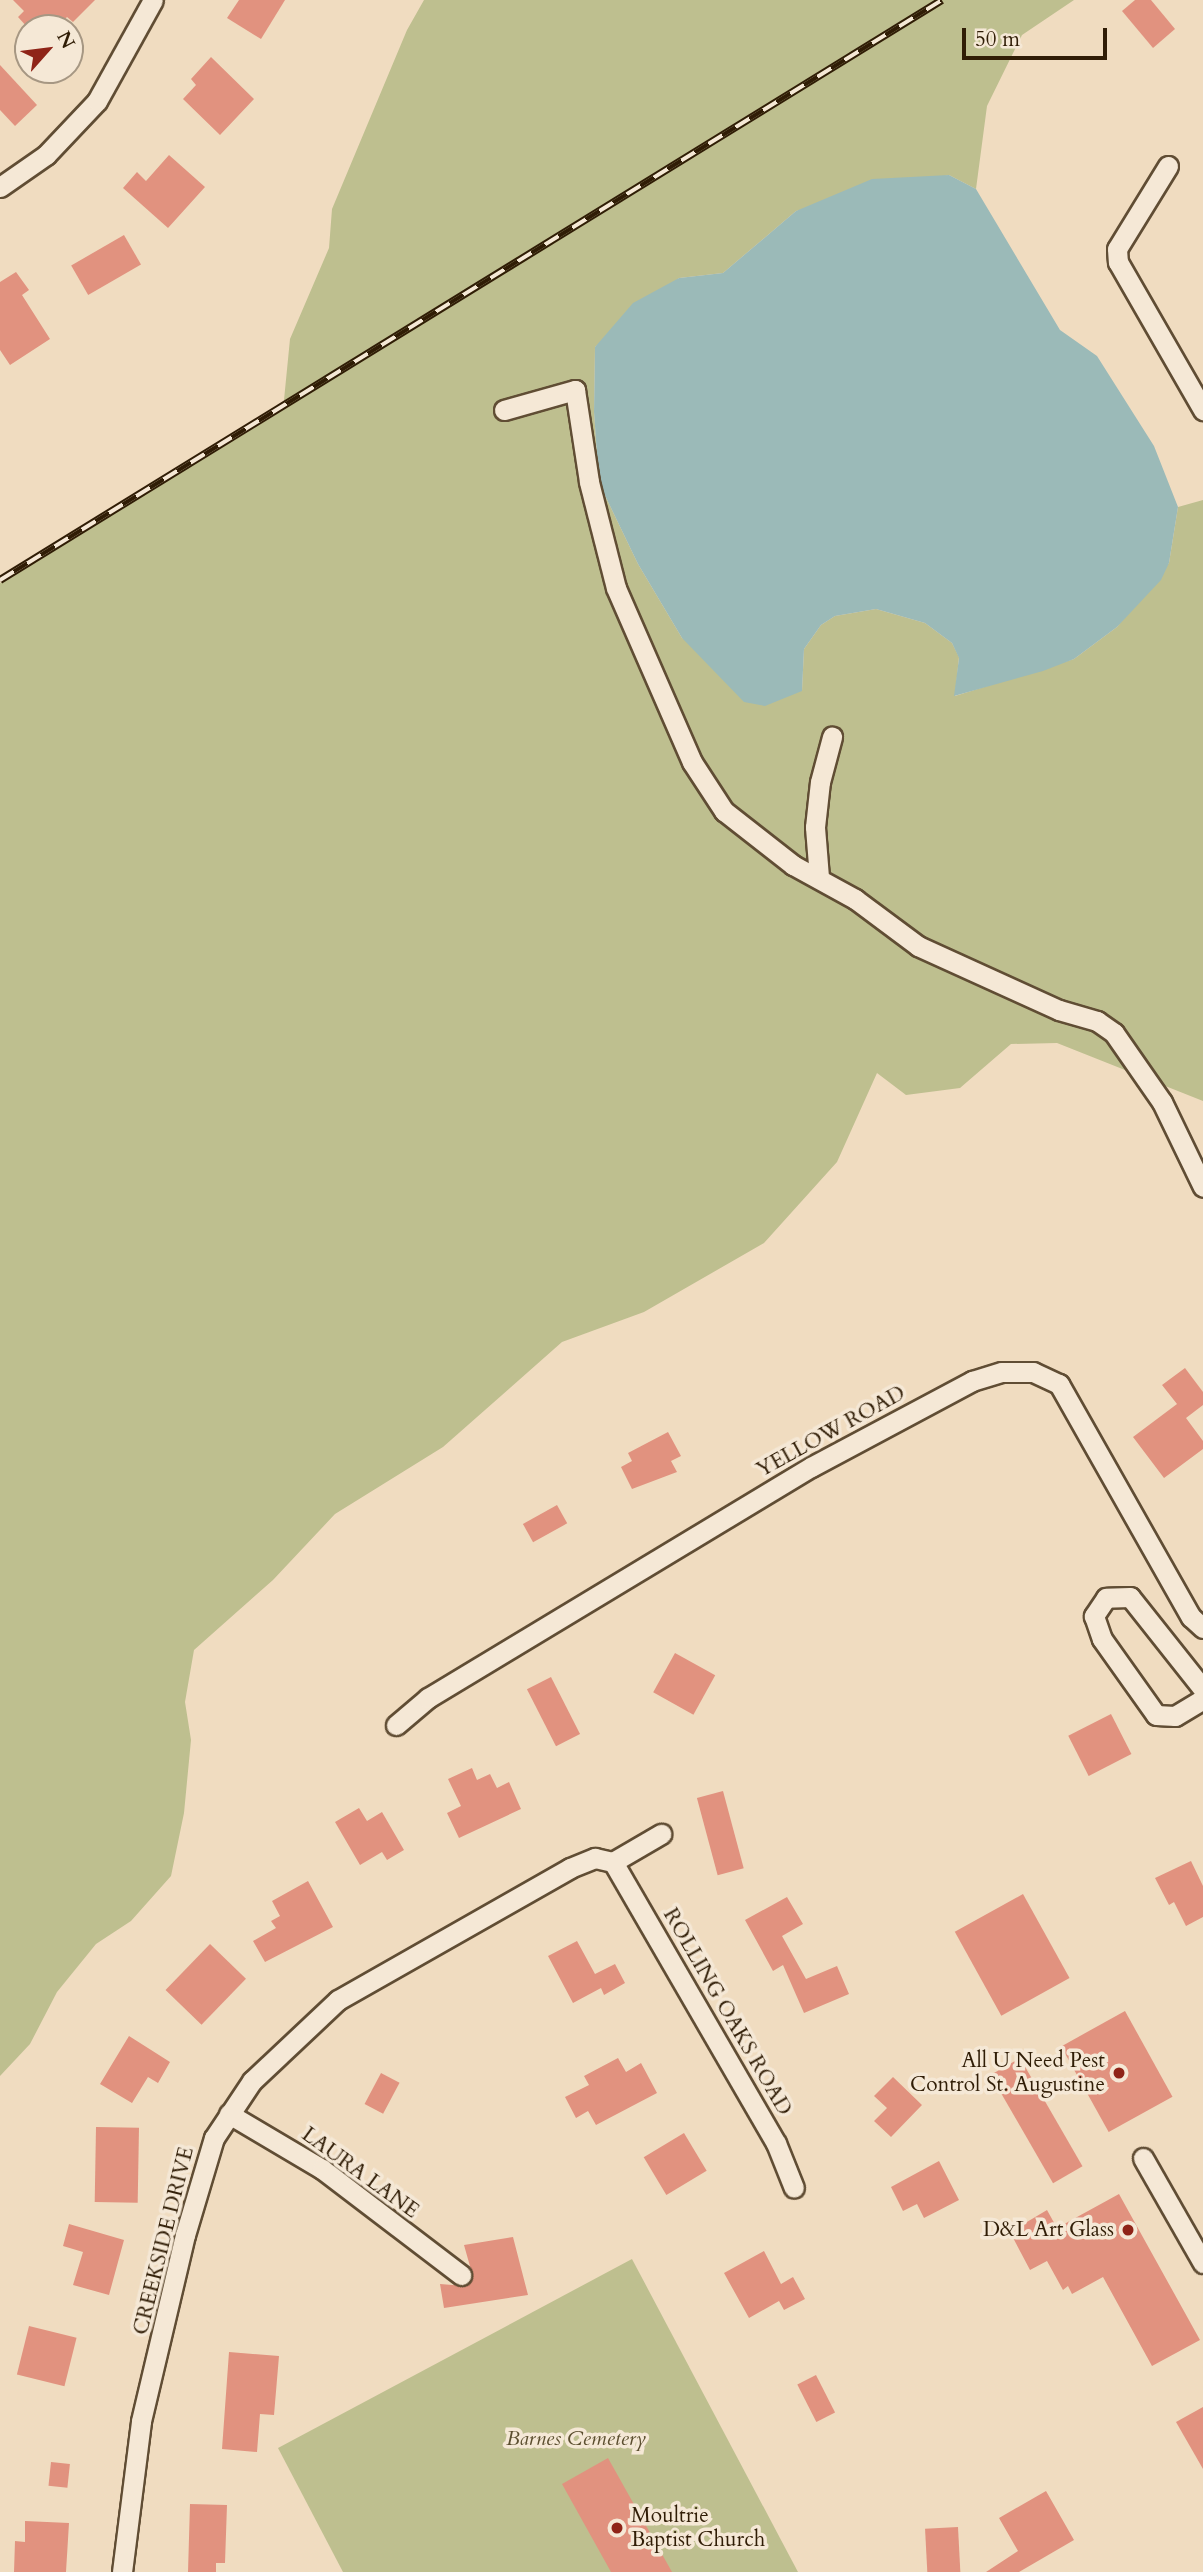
<!DOCTYPE html>
<style>
body{margin:0}
#map{position:relative;width:1203px;height:2572px;overflow:hidden;background:#f0dcc0;font-family:Cardo,serif}
div>[style]{position:absolute}
[style*='--x']{left:calc(var(--x)*1px);top:calc(var(--y)*1px);width:calc(var(--w)*1px);rotate:calc(var(--a)*1deg)}
.green>*{inset:0;background:#bebf8f}
.water>*{inset:0;background:#9bbab8}
.building>*{inset:0;background:#e1927f;transform-origin:0 0}
.roads{filter:drop-shadow(2px 0 #604d34) drop-shadow(-2px 0 #604d34) drop-shadow(0 2px #604d34) drop-shadow(0 -2px #604d34)}
.minor>*{height:19px;margin:-9.5px;padding:0 9.5px;transform-origin:9.5px;border-radius:9.5px;background:#f5e8d6}
.rail>*{height:8px;margin-top:-4px;transform-origin:0;background:repeating-linear-gradient(90deg,#f5e8d6 0 16px,#301d06 0 32px);box-sizing:border-box;border-block:2px solid #301d06}
.dots>*{width:19px;height:19px;translate:-50% -50%;box-sizing:border-box;border:4px solid #f5e8d6;border-radius:50%}
span{translate:-50% -50%;white-space:nowrap;text-align:center;line-height:1.15;-webkit-text-stroke:7px #f5e8d6;paint-order:stroke}
.street-label{font-size:21px;color:#301d06}
.poi-label{font-size:21px;color:#301d06}
.right{translate:-100% -50%;text-align:right}
.left{translate:0 -50%;text-align:left}
.park-label{font-size:21px;color:#5b4e2f;font-style:italic}
.north{position:absolute;left:14px;top:14px;width:70px;height:70px;box-sizing:border-box;background:#f5e8d6;border:2px solid #a69783;border-radius:50%;rotate:62deg;font-size:19px;font-weight:700;line-height:28px;text-align:center;color:#301d06}
.north::after{content:'';display:block;margin:auto;width:24px;height:32px;background:#8f2418;clip-path:polygon(50% 0,100% 100%,50% 72%,0 100%)}
.scale{position:absolute;left:962px;top:28px;width:145px;height:32px;box-sizing:border-box;border:4px solid #301d06;border-top:0;padding-left:9px;font-size:21px;line-height:24px;white-space:nowrap;color:#301d06;-webkit-text-stroke:5px #f5e8d6;paint-order:stroke}
</style>
<div id="map">
<div class="green">
<i style="clip-path:polygon(424px 0,1074px 0,1022px 35px,987px 106px,976px 189px,949px 175px,796px 211px,723px 273px,679px 278px,595px 347px,594px 412px,599px 483px,638px 564px,682px 638px,802px 691px,804px 649px,821px 625px,835px 616px,876px 609px,925px 623px,952px 643px,959px 657px,955px 696px,1074px 659px,1117px 627px,1169px 563px,1178px 507px,1203px 500px,1203px 1101px,1057px 1043px,1011px 1044px,960px 1088px,906px 1095px,877px 1073px,837px 1162px,764px 1243px,644px 1312px,562px 1342px,443px 1447px,335px 1514px,273px 1580px,194px 1650px,185px 1702px,191px 1740px,184px 1813px,171px 1876px,131px 1921px,96px 1944px,57px 1992px,30px 2044px,0 2076px,0 583px,283px 410px,290px 339px,329px 248px,332px 209px,407px 30px)"></i>
<i style="clip-path:polygon(632px 2259px,798px 2572px,343px 2572px,278px 2448px)"></i>
</div>
<div class="water">
<i style="clip-path:polygon(949px 175px,976px 189px,1060px 330px,1097px 356px,1154px 446px,1178px 507px,1169px 563px,1161px 580px,1117px 627px,1074px 659px,1043px 671px,954px 696px,959px 658px,952px 643px,925px 623px,876px 609px,835px 616px,821px 625px,804px 649px,802px 691px,765px 706px,744px 702px,682px 638px,638px 564px,599px 483px,594px 412px,595px 347px,633px 303px,679px 278px,723px 273px,796px 211px,872px 179px)"></i>
</div>
<div class="building">
<i style="clip-path:polygon(13px 0,95px 0,73px 22px,67px 17px,56px 28px,28px 28px,18px 17px,24px 11px)"></i>
<i style="clip-path:polygon(239px 0,285px 0,261px 39px,227px 18px)"></i>
<i style="clip-path:polygon(1135px 0,1151px 0,1175px 29px,1153px 48px,1122px 11px)"></i>
<i style="clip-path:polygon(211px 57px,254px 99px,220px 135px,183px 99px,196px 85px,191px 79px)"></i>
<i style="clip-path:polygon(0 65px,37px 105px,15px 126px,0 110px)"></i>
<i style="clip-path:polygon(169px 155px,205px 187px,168px 228px,123px 188px,137px 172px,146px 181px)"></i>
<i style="left:124px;top:235px;width:34px;height:61px;rotate:60deg"></i>
<i style="clip-path:polygon(16px 272px,29px 290px,22px 295px,50px 339px,10px 365px,0 350px,0 282px)"></i>
<i style="clip-path:polygon(1185px 1368px,1203px 1392px,1203px 1405px,1186px 1418px,1203px 1441px,1203px 1449px,1164px 1478px,1133px 1437px,1177px 1404px,1162px 1385px)"></i>
<i style="clip-path:polygon(668px 1432px,681px 1456px,671px 1461px,677px 1472px,632px 1489px,621px 1467px,632px 1461px,628px 1453px)"></i>
<i style="left:557px;top:1505px;width:21px;height:39px;rotate:61deg"></i>
<i style="left:675px;top:1653px;width:46px;height:45px;rotate:29deg"></i>
<i style="left:551px;top:1677px;width:64px;height:27px;rotate:63deg"></i>
<i style="left:1111px;top:1714px;width:45px;height:48px;rotate:63deg"></i>
<i style="clip-path:polygon(472px 1768px,477px 1780px,490px 1774px,497px 1788px,509px 1782px,521px 1809px,459px 1838px,447px 1813px,461px 1806px,448px 1779px)"></i>
<i style="left:723px;top:1791px;width:80px;height:27px;rotate:75deg"></i>
<i style="clip-path:polygon(359px 1808px,367px 1821px,382px 1812px,404px 1850px,387px 1860px,382px 1852px,360px 1865px,335px 1822px)"></i>
<i style="clip-path:polygon(1191px 1861px,1203px 1886px,1203px 1917px,1186px 1926px,1174px 1902px,1169px 1905px,1155px 1878px)"></i>
<i style="clip-path:polygon(308px 1881px,333px 1927px,265px 1962px,253px 1941px,276px 1928px,271px 1921px,280px 1916px,272px 1901px)"></i>
<i style="left:1023px;top:1894px;width:96px;height:78px;rotate:61deg"></i>
<i style="clip-path:polygon(787px 1897px,803px 1924px,782px 1936px,806px 1979px,837px 1966px,849px 1994px,804px 2013px,783px 1965px,773px 1971px,745px 1920px)"></i>
<i style="clip-path:polygon(577px 1941px,595px 1974px,615px 1964px,625px 1983px,604px 1995px,601px 1988px,573px 2003px,548px 1956px)"></i>
<i style="left:210px;top:1944px;width:50px;height:64px;rotate:44deg"></i>
<i style="left:1125px;top:2011px;width:98px;height:73px;rotate:61deg"></i>
<i style="clip-path:polygon(129px 2036px,170px 2062px,158px 2083px,148px 2077px,132px 2103px,100px 2084px)"></i>
<i style="clip-path:polygon(618px 2058px,626px 2072px,641px 2063px,657px 2093px,596px 2125px,588px 2111px,576px 2118px,565px 2097px,589px 2085px,584px 2076px)"></i>
<i style="left:1020px;top:2058px;width:125px;height:34px;rotate:60deg"></i>
<i style="left:381px;top:2073px;width:21px;height:35px;rotate:28deg"></i>
<i style="clip-path:polygon(893px 2077px,922px 2105px,891px 2137px,874px 2121px,887px 2108px,874px 2096px)"></i>
<i style="left:96px;top:2127px;width:43px;height:75px;rotate:1deg"></i>
<i style="left:684px;top:2133px;width:44px;height:47px;rotate:59deg"></i>
<i style="clip-path:polygon(939px 2161px,959px 2200px,924px 2218px,917px 2204px,903px 2211px,891px 2187px)"></i>
<i style="clip-path:polygon(1119px 2194px,1200px 2340px,1152px 2366px,1103px 2277px,1072px 2294px,1068px 2286px,1063px 2290px,1047px 2261px,1030px 2270px,1010px 2232px,1047px 2210px,1057px 2228px)"></i>
<i style="clip-path:polygon(69px 2224px,124px 2240px,109px 2295px,73px 2285px,83px 2252px,63px 2246px)"></i>
<i style="clip-path:polygon(513px 2237px,528px 2295px,444px 2308px,440px 2284px,465px 2286px,473px 2277px,464px 2245px)"></i>
<i style="clip-path:polygon(764px 2251px,781px 2284px,793px 2277px,805px 2299px,784px 2310px,779px 2301px,749px 2318px,724px 2273px)"></i>
<i style="left:29px;top:2326px;width:49px;height:50px;rotate:14deg"></i>
<i style="clip-path:polygon(229px 2352px,279px 2356px,274px 2415px,260px 2414px,257px 2452px,222px 2449px)"></i>
<i style="left:816px;top:2375px;width:42px;height:21px;rotate:63deg"></i>
<i style="clip-path:polygon(1203px 2407px,1203px 2469px,1176px 2422px)"></i>
<i style="clip-path:polygon(608px 2458px,672px 2572px,611px 2572px,562px 2484px)"></i>
<i style="left:51px;top:2462px;width:19px;height:24px;rotate:6deg"></i>
<i style="clip-path:polygon(1046px 2491px,1074px 2540px,1019px 2572px,986px 2572px,1018px 2551px,999px 2518px)"></i>
<i style="clip-path:polygon(190px 2504px,227px 2505px,225px 2563px,216px 2563px,216px 2572px,188px 2572px)"></i>
<i style="clip-path:polygon(25px 2521px,69px 2523px,66px 2572px,14px 2572px,15px 2541px,25px 2542px)"></i>
<i style="left:958px;top:2527px;width:45px;height:33px;rotate:87deg"></i>
</div>
<div class="roads">
<div class="minor">
<i style="--x:1168;--y:166;--w:97;--a:121.6"></i>
<i style="--x:1117;--y:249;--w:13;--a:86"></i>
<i style="--x:1118;--y:262;--w:171;--a:60.1"></i>
<i style="--x:0;--y:187;--w:56;--a:-34.8"></i>
<i style="--x:46;--y:155;--w:74;--a:-46.6"></i>
<i style="--x:97;--y:101;--w:115;--a:-61"></i>
<i style="--x:504;--y:410;--w:74;--a:-15.7"></i>
<i style="--x:575;--y:390;--w:93;--a:81.3"></i>
<i style="--x:589;--y:482;--w:109;--a:75.7"></i>
<i style="--x:616;--y:588;--w:190;--a:66.4"></i>
<i style="--x:692;--y:762;--w:59;--a:56.9"></i>
<i style="--x:724;--y:811;--w:88;--a:38"></i>
<i style="--x:793;--y:865;--w:71;--a:28.7"></i>
<i style="--x:855;--y:899;--w:79;--a:36.7"></i>
<i style="--x:918;--y:946;--w:155;--a:24.4"></i>
<i style="--x:1059;--y:1010;--w:40;--a:16"></i>
<i style="--x:1097;--y:1021;--w:21;--a:35"></i>
<i style="--x:1114;--y:1033;--w:84;--a:55.2"></i>
<i style="--x:1162;--y:1102;--w:94;--a:64.2"></i>
<i style="--x:819;--y:877;--w:50;--a:-94.6"></i>
<i style="--x:815;--y:827;--w:45;--a:-83.7"></i>
<i style="--x:820;--y:782;--w:47;--a:-75.1"></i>
<i style="--x:1203;--y:1689;--w:117;--a:-128.4"></i>
<i style="--x:1130;--y:1597;--w:24;--a:178"></i>
<i style="--x:1106;--y:1598;--w:22;--a:124"></i>
<i style="--x:1094;--y:1616;--w:24;--a:71"></i>
<i style="--x:1102;--y:1639;--w:93;--a:54.6"></i>
<i style="--x:1156;--y:1715;--w:19;--a:3"></i>
<i style="--x:1175;--y:1716;--w:33;--a:-31"></i>
<i style="--x:396;--y:1725;--w:42;--a:-40.2"></i>
<i style="--x:428;--y:1698;--w:447;--a:-31.1"></i>
<i style="--x:811;--y:1467;--w:183;--a:-28.1"></i>
<i style="--x:972;--y:1381;--w:31;--a:-17"></i>
<i style="--x:1002;--y:1372;--w:31;--a:0"></i>
<i style="--x:1033;--y:1372;--w:29;--a:25"></i>
<i style="--x:1059;--y:1384;--w:268;--a:60.5"></i>
<i style="--x:1191;--y:1617;--w:16;--a:43"></i>
<i style="--x:613;--y:1862;--w:325;--a:59.9"></i>
<i style="--x:776;--y:2143;--w:48;--a:68.2"></i>
<i style="--x:229;--y:2114;--w:108;--a:30.6"></i>
<i style="--x:322;--y:2169;--w:175;--a:37.3"></i>
<i style="--x:1143;--y:2158;--w:121;--a:60.3"></i>
<i style="--x:122;--y:2572;--w:152;--a:-82.8"></i>
<i style="--x:141;--y:2421;--w:191;--a:-76.7"></i>
<i style="--x:185;--y:2235;--w:101;--a:-73.4"></i>
<i style="--x:214;--y:2138;--w:69;--a:-56.3"></i>
<i style="--x:252;--y:2081;--w:118;--a:-43.3"></i>
<i style="--x:338;--y:2000;--w:267;--a:-29.6"></i>
<i style="--x:570;--y:1868;--w:27;--a:-22"></i>
<i style="--x:595;--y:1858;--w:18;--a:13"></i>
<i style="--x:613;--y:1862;--w:56;--a:-30.3"></i>
</div>
</div>
<div class="rail">
<i style="--x:0;--y:580;--w:1106;--a:-31.62"></i>
</div>
<div class="dots">
<i style="left:1119px;top:2073px;background:#8f2418"></i>
<i style="left:1128px;top:2230px;background:#8f2418"></i>
<i style="left:617px;top:2528px;background:#8f2418"></i>
</div>
<div class="street-label">
<span style="left:831px;top:1432px;rotate:-29deg">YELLOW ROAD</span>
<span style="left:727px;top:2012px;rotate:60deg">ROLLING OAKS ROAD</span>
<span style="left:360px;top:2173px;rotate:36deg">LAURA LANE</span>
<span style="left:164px;top:2241px;rotate:-76deg">CREEKSIDE DRIVE</span>
</div>
<div class="poi-label">
<span class="right" style="left:1105px;top:2073px">All U Need Pest<br>Control St. Augustine</span>
<span class="right" style="left:1114px;top:2230px">D&amp;L Art Glass</span>
<span class="left" style="left:631px;top:2528px">Moultrie<br>Baptist Church</span>
</div>
<div class="park-label">
<span style="left:576px;top:2439px">Barnes Cemetery</span>
</div>
<div class="north">N</div>
<div class="scale">50 m</div>
</div>
